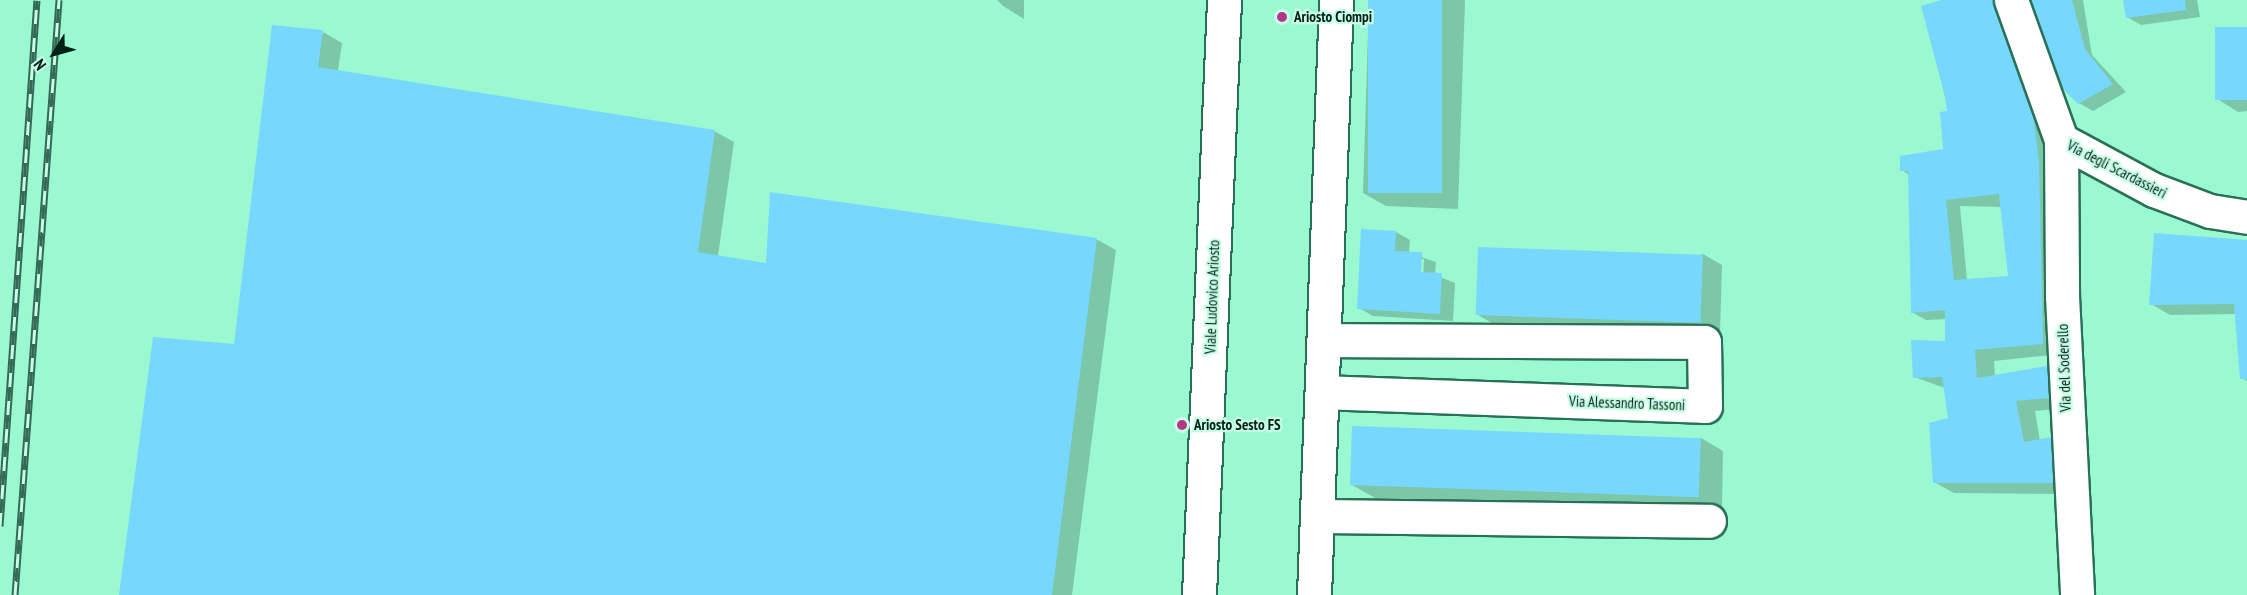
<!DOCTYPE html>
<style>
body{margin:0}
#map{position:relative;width:2247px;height:595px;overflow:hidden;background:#9bf9d2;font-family:"PT Sans Narrow",sans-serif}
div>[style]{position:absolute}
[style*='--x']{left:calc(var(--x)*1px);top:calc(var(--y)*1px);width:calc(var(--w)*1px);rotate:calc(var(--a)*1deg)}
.shadow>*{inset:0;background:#0003}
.building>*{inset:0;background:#77d7fd;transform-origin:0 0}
.roads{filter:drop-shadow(2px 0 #287157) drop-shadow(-2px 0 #287157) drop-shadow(0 2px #287157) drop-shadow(0 -2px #287157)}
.street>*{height:33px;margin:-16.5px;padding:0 16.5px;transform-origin:16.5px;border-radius:16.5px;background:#fff}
.secondary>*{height:33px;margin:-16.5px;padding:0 16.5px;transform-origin:16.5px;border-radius:16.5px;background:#fff}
.rail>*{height:7px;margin-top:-3.5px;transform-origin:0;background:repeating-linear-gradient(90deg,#c8fee6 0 14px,#356955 0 28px);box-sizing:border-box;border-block:2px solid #356955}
.dots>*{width:16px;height:16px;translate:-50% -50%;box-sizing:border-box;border:3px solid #c8fee6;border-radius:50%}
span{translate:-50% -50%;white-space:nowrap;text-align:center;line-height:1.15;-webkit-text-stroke:4.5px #c8fee6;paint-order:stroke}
.poi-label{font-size:15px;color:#032217;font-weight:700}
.left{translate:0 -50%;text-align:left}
.street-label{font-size:15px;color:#032217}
.north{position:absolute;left:24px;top:24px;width:60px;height:60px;-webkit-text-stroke:4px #c8fee6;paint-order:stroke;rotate:233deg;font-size:16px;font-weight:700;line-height:24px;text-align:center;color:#032217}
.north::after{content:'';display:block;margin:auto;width:21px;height:27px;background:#032217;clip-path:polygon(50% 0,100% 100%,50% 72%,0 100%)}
</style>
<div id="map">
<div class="shadow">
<i style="clip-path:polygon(997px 0,1024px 0,1024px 19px,1003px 6px)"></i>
<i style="clip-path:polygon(1369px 0,1465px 0,1458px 209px,1386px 206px,1363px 193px)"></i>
<i style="clip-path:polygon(evenodd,1946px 0,2049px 102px,2061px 354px,1994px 361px,1995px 376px,2047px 368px,2066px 379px,2068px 408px,2035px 411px,2040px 441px,2052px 439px,2071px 450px,2078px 494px,1954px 493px,1934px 482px,1949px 419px,1945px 388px,1914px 377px,1946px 342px,1947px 319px,1926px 320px,1912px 312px,1909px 175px,1902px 170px,1944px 151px,1949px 113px,1923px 7px,1946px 0,1960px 206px,2002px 207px,2010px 277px,1967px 280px,1960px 206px)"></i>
<i style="clip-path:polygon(2023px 0,2083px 0,2092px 55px,2126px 92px,2093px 111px,2079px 103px)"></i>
<i style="clip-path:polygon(2124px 0,2197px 0,2200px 17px,2141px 25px,2127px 17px)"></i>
<i style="clip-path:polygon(2247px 28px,2247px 111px,2238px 112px,2219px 100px)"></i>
<i style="clip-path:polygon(323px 32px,342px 43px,338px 71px,714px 131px,734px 142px,718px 256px,768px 265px,1096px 239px,1116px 250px,1072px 595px,120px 595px,235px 346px)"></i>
<i style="clip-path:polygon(evenodd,1396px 232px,1410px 240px,1409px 253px,1436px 262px,1435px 275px,1455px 283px,1453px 321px,1373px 316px,1359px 308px,1396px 232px,1421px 259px,1424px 259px,1423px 280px,1420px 279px,1421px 259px)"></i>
<i style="clip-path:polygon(2247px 241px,2247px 381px,2242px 378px,2236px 314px,2170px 315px,2151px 304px)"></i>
<i style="clip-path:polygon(1703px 254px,1722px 265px,1720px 332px,1497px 326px,1478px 315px)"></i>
<i style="clip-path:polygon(1701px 438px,1723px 451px,1722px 507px,1375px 498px,1352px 485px)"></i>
</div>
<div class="building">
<i style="left:1368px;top:0;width:74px;height:193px"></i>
<i style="clip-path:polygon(evenodd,1941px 0,2004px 0,2030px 90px,2039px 161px,2043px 344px,1975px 350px,1977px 378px,2047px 366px,2049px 398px,2016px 401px,2024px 442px,2052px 437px,2059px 483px,1933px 483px,1929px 423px,1948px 418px,1942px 377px,1913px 378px,1911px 340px,1945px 341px,1945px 310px,1911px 313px,1908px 171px,1900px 171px,1900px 156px,1943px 149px,1940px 112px,1947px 111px,1945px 96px,1921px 6px,1941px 0,1999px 194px,2008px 276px,1954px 280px,1946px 200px,1999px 194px)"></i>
<i style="clip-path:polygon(2021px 0,2072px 0,2085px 49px,2113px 84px,2078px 104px,2058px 84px)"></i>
<i style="clip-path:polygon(2123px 0,2185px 0,2186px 10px,2126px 18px)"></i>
<i style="clip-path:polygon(272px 25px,323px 30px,318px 67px,715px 130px,698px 252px,766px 263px,770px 192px,1097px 238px,1052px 595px,119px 595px,153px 337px,234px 344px)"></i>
<i style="left:2247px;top:27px;width:73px;height:32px;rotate:90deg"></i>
<i style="clip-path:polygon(1361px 229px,1396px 231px,1395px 251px,1422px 252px,1421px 272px,1442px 273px,1440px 314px,1357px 309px)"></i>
<i style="clip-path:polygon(2154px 233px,2247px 240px,2247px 379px,2240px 379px,2234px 304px,2149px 305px)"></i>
<i style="left:1478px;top:247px;width:225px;height:68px;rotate:2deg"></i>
<i style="left:1352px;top:426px;width:349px;height:59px;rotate:2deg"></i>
</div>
<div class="roads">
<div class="street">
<i style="--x:2011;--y:0;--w:149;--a:70.3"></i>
<i style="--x:2061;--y:140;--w:106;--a:28.3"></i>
<i style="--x:2154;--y:190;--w:60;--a:20.6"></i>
<i style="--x:2210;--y:211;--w:37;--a:9"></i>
<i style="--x:2061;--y:140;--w:156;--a:89.6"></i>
<i style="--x:2062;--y:296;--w:299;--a:87.1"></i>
<i style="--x:1323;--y:392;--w:382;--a:2.1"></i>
<i style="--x:1705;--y:406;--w:64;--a:-90.9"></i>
<i style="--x:1704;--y:342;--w:379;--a:-179.7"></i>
<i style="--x:1318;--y:516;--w:391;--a:0.7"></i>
<i style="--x:1314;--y:595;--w:595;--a:-87.88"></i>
</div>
<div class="secondary">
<i style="--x:1199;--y:595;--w:596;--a:-87.59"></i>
</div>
</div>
<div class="rail">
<i style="--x:0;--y:526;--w:527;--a:-85.98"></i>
<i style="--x:15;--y:595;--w:597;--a:-85.77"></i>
</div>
<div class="dots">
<i style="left:1282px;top:17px;background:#b43786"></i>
<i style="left:1182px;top:425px;background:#b43786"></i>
</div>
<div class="poi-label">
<span class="left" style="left:1294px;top:17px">Ariosto Ciompi</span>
<span class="left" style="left:1194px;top:425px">Ariosto Sesto FS</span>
</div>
<div class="street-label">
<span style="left:2117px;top:169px;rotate:27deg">Via degli Scardassieri</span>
<span style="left:1212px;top:297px;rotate:-88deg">Viale Ludovico Ariosto</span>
<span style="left:2064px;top:368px;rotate:-92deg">Via del Soderello</span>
<span style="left:1627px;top:403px;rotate:2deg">Via Alessandro Tassoni</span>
</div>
<div class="north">N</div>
</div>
